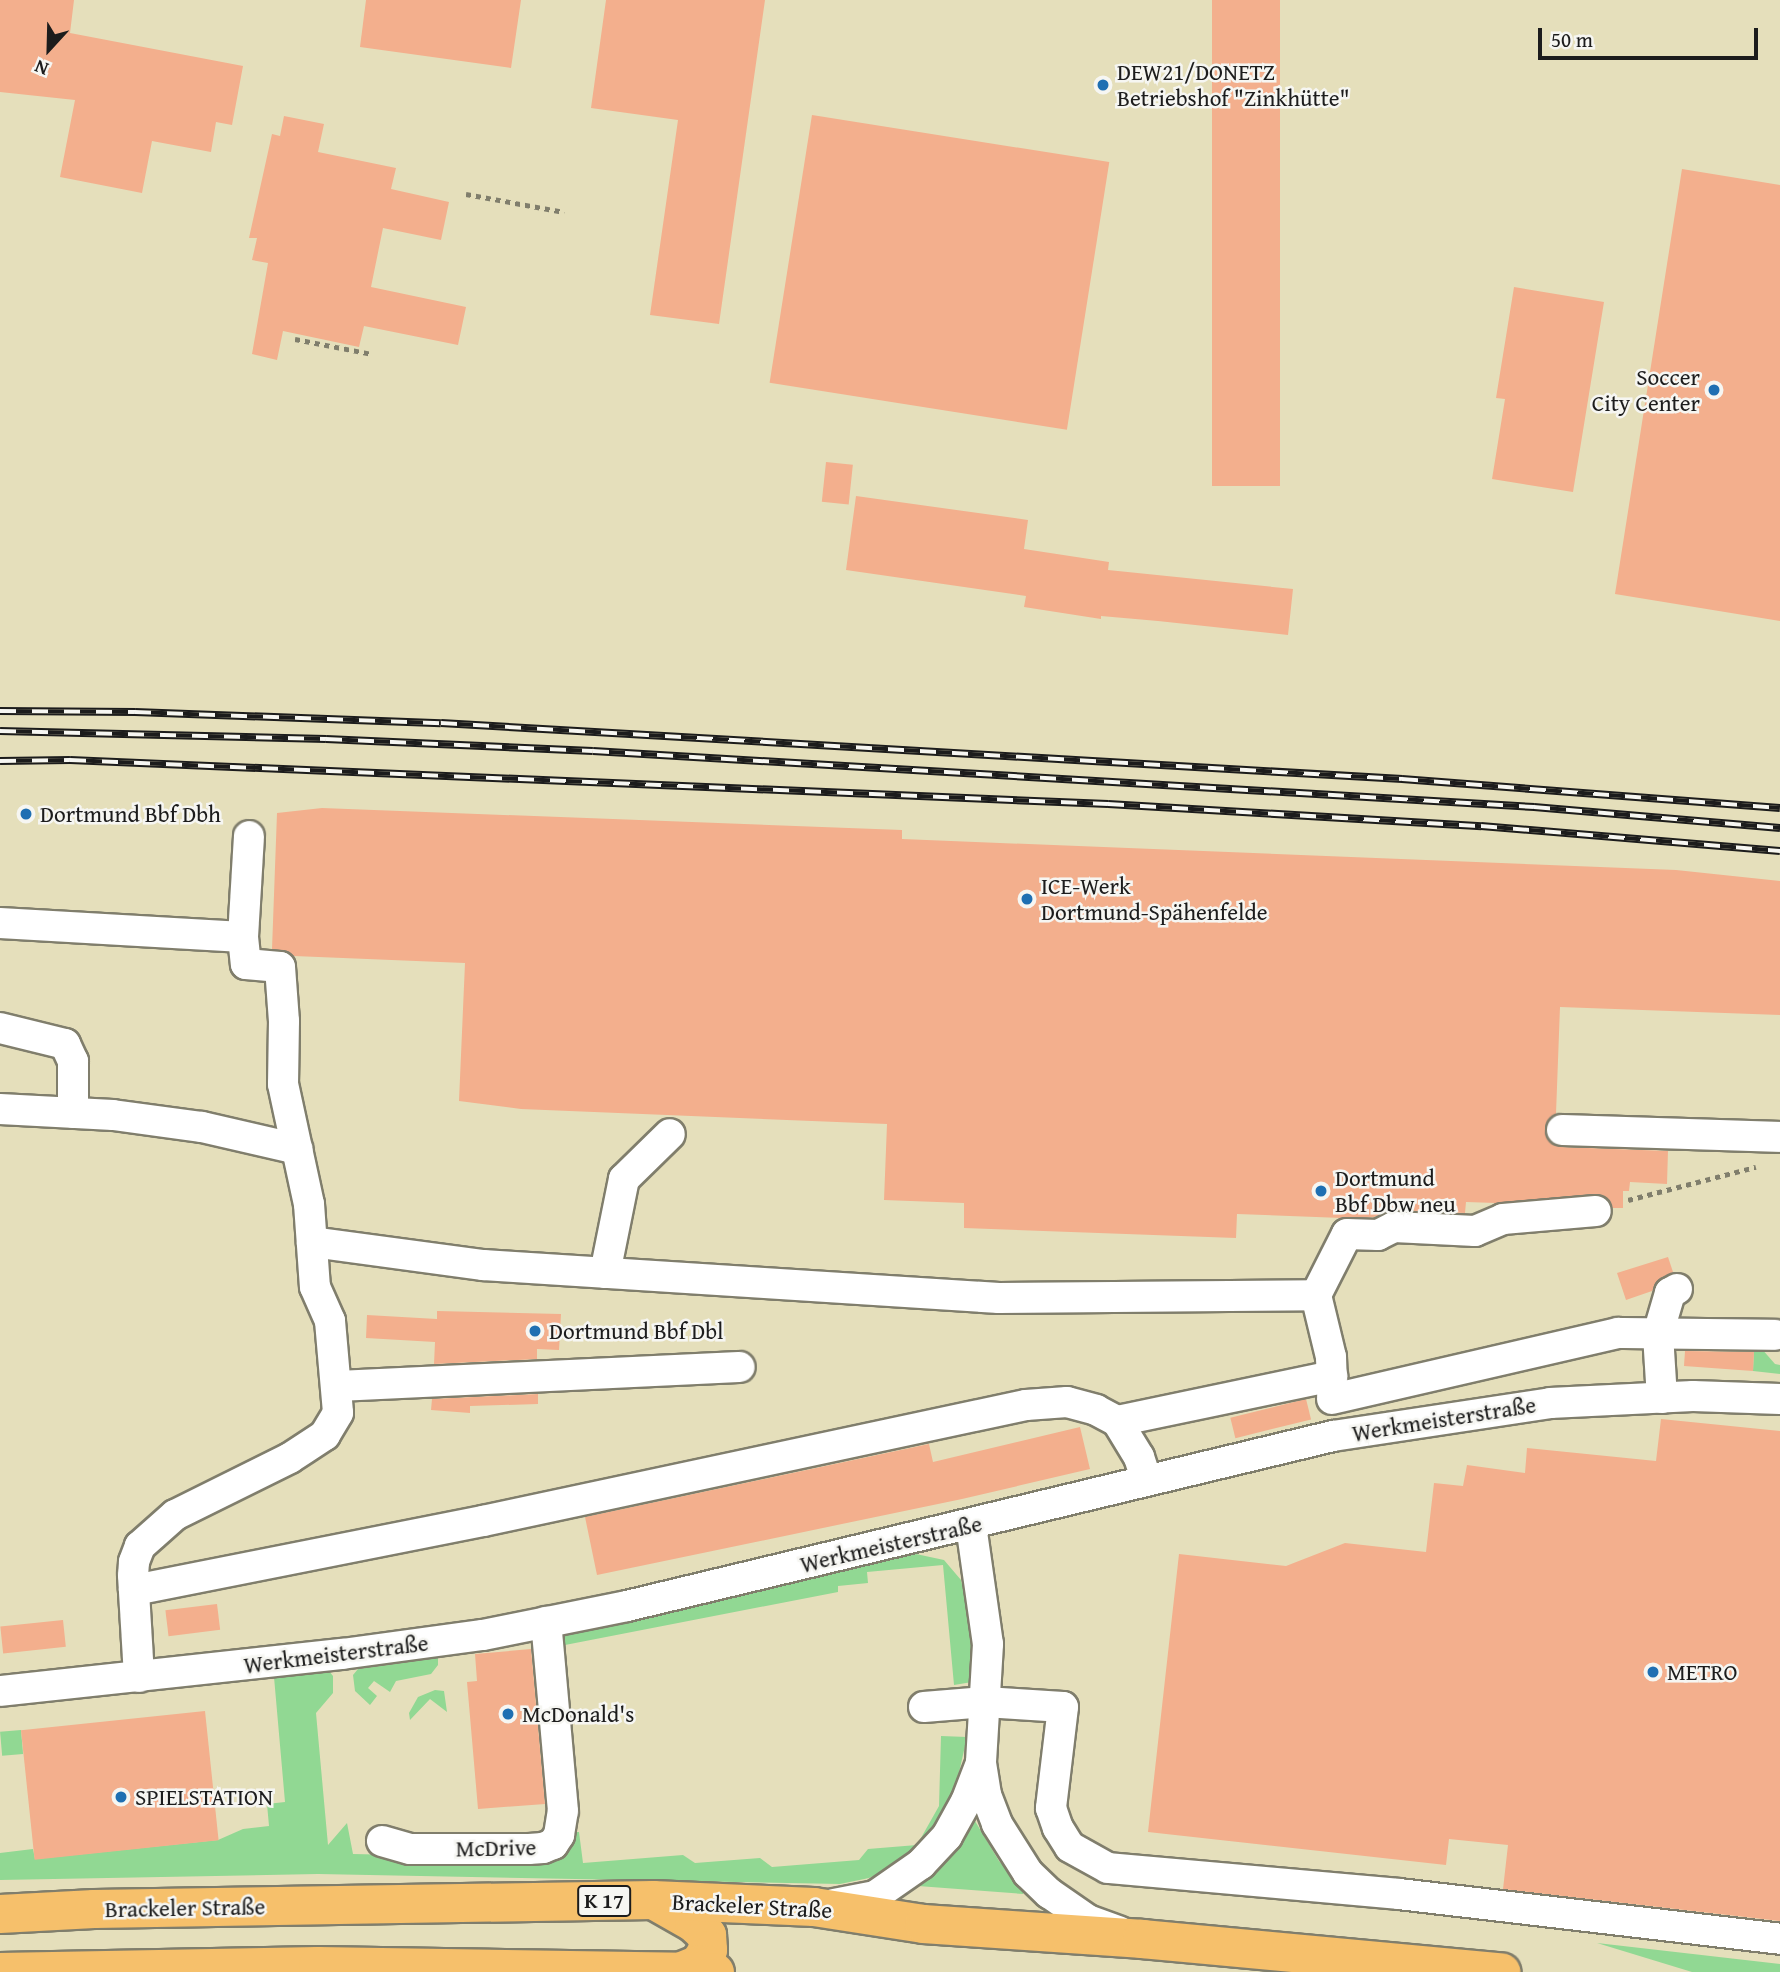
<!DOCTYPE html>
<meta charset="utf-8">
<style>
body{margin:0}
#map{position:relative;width:1780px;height:1972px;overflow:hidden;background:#e5dfbb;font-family:"Gentium Book Plus",serif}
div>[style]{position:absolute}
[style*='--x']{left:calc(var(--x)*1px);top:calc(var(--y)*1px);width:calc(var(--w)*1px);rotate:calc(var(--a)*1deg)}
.green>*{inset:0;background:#91d893;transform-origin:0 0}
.building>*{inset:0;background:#f3af8d;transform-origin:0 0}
.path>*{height:4.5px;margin-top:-2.25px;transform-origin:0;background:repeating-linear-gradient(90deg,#807e6c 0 5px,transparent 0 10px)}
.roads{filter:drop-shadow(2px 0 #807e6c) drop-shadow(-2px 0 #807e6c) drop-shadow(0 2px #807e6c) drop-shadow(0 -2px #807e6c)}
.minor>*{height:30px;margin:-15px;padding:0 15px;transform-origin:15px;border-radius:15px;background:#fff}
.highway>*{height:38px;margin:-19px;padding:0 19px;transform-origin:19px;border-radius:19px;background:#f6c06b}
.rail>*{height:8px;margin-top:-4px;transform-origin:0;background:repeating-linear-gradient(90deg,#f6f6f2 0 16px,#1c1c1c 0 32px);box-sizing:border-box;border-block:2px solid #1c1c1c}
.dots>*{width:19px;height:19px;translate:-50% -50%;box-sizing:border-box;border:4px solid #f6f6f2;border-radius:50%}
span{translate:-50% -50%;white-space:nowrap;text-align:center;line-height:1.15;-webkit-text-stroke:5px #f6f6f2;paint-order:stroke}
.shield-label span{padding:2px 5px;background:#f6f6f2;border:2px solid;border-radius:5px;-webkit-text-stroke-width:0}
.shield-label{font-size:21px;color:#1c1c1c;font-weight:700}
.poi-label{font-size:23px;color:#1c1c1c}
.left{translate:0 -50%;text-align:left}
.right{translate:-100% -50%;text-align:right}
.street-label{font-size:23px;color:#1c1c1c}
.north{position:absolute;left:14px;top:14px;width:70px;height:70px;-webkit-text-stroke:5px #f6f6f2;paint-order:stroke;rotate:202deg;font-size:19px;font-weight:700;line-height:28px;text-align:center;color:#1c1c1c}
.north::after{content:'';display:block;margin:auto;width:24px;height:32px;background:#1c1c1c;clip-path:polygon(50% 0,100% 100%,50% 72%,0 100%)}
.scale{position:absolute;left:1538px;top:28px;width:220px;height:32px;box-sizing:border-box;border:4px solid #1c1c1c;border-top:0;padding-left:9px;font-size:21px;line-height:24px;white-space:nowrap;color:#1c1c1c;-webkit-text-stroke:5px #f6f6f2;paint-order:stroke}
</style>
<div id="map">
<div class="green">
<i style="clip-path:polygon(1754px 1348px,1761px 1348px,1775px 1364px,1780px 1365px,1780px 1374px,1753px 1371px)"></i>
<i style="clip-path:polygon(916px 1554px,944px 1560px,961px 1580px,972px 1626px,972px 1682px,954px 1685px,943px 1565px,867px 1572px,868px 1583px,838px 1586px,838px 1592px,565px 1645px,563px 1635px)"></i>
<i style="clip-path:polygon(438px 1658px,438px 1665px,431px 1674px,396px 1681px,390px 1692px,374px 1681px,368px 1688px,377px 1696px,370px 1705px,355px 1691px,353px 1675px,358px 1669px)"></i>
<i style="clip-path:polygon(329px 1671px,333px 1676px,333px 1693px,316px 1713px,328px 1845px,347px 1823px,353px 1854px,531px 1858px,572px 1832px,579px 1832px,583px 1863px,683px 1855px,695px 1863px,760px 1858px,772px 1867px,859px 1860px,868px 1849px,917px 1845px,939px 1806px,941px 1736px,967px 1737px,952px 1804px,920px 1848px,894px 1867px,869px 1878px,840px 1884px,318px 1874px,0 1880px,0 1853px,33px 1849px,35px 1859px,218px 1840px,243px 1829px,269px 1826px,267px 1804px,285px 1802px,274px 1677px)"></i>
<i style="clip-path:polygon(435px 1690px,444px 1691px,447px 1712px,430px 1699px,410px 1720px,409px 1713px,418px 1697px)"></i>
<i style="left:21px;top:1730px;width:24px;height:21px;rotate:85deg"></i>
<i style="clip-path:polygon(975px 1821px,999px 1861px,1025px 1888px,1023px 1894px,918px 1886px,947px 1858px)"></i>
<i style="clip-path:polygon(1597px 1943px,1780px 1964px,1780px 1972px,1692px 1972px)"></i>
</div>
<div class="building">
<i style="clip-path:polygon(0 0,74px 0,70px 33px,243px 66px,232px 125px,216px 122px,211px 152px,152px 141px,142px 193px,60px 177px,75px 100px,0 92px)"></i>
<i style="clip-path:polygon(366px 0,521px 0,511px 68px,360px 47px)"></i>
<i style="clip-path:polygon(606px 0,765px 0,719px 324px,650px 315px,678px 120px,591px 108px)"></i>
<i style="left:1212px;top:0;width:68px;height:486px"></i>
<i style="left:812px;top:115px;width:301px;height:271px;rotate:9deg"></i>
<i style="clip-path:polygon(284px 116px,324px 124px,318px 152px,396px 168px,391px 189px,449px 202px,441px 240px,383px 228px,371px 287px,466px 307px,458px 345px,364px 326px,359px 347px,283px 331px,277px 360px,252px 354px,268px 263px,252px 260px,257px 238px,249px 238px,272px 134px,280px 136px)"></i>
<i style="clip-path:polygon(1682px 169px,1780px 185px,1780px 621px,1615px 594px)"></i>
<i style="clip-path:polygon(1514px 287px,1604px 302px,1573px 492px,1492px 479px,1505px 399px,1496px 398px)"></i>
<i style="left:826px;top:462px;width:27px;height:40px;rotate:6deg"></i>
<i style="clip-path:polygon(856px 496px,1028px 520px,1024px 549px,1109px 562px,1108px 570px,1293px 589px,1288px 635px,1158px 621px,1101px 616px,1101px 619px,1024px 607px,1026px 596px,846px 570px)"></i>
<i style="clip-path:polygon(322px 808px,902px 830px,902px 839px,1676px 870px,1780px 881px,1780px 1015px,1560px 1007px,1556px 1114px,1547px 1121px,1547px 1139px,1561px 1147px,1668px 1151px,1667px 1184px,1630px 1182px,1629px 1191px,1623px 1191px,1623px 1208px,1613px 1208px,1604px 1196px,1594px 1194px,1496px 1203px,1466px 1202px,1465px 1213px,1395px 1210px,1374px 1217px,1342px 1218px,1237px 1214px,1236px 1238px,964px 1228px,964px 1203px,884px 1200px,887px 1124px,521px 1109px,459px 1101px,465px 963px,294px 956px,289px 952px,272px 949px,277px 813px)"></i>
<i style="clip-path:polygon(1668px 1257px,1673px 1272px,1661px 1278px,1652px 1291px,1626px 1300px,1617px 1273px)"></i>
<i style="clip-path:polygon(437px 1311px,561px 1314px,559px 1350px,537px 1349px,537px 1359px,434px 1364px,435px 1342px,366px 1338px,367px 1315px,437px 1319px)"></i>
<i style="clip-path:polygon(1685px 1351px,1754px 1352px,1753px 1371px,1684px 1366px)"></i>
<i style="clip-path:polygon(538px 1394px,538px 1404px,470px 1406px,470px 1413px,431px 1410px,432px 1399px)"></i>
<i style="left:1306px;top:1399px;width:21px;height:78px;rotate:76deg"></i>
<i style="clip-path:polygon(1661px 1419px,1780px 1431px,1780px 1921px,1503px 1889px,1508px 1845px,1449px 1839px,1446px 1865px,1148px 1832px,1179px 1554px,1286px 1566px,1345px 1543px,1426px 1552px,1434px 1483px,1463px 1486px,1467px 1465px,1525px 1473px,1527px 1448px,1656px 1461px)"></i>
<i style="clip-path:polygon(1080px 1427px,1090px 1469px,962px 1499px,597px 1575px,585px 1517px,929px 1444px,933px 1462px)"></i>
<i style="left:217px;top:1604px;width:26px;height:52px;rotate:83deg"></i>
<i style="left:63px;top:1620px;width:27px;height:63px;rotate:84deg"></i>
<i style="clip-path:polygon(531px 1649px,545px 1804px,478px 1809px,467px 1682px,477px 1681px,475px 1654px)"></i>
<i style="left:205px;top:1711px;width:130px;height:185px;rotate:84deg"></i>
</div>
<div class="path">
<i style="--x:466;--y:194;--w:100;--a:10.4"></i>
<i style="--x:295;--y:339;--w:78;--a:11"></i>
<i style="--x:1628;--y:1200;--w:132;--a:-14.5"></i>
</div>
<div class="roads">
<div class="minor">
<i style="--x:0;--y:923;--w:243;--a:3.3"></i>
<i style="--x:243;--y:937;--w:27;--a:84"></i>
<i style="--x:246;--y:964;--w:34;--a:5"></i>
<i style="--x:280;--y:967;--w:54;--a:85.8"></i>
<i style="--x:284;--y:1021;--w:63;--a:90.9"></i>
<i style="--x:283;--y:1084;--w:123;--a:77.8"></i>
<i style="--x:309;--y:1204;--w:83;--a:85.9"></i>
<i style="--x:315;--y:1287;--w:37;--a:66"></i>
<i style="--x:330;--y:1321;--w:92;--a:85"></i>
<i style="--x:338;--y:1413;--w:26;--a:121"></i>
<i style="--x:325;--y:1435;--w:42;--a:146.7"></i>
<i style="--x:290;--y:1458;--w:128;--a:153.6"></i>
<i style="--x:175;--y:1515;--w:47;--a:138.5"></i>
<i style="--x:140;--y:1546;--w:17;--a:111"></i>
<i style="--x:134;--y:1562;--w:13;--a:94"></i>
<i style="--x:133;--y:1575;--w:102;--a:86.6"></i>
<i style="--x:243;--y:937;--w:101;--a:-86.6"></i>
<i style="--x:0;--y:1028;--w:67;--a:13.8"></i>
<i style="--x:65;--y:1044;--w:19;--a:65"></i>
<i style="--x:73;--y:1061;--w:52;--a:90"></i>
<i style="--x:0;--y:1109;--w:113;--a:3"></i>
<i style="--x:113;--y:1115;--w:90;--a:7.7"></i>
<i style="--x:202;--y:1127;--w:98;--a:13"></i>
<i style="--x:1562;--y:1130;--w:218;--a:1.8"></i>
<i style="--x:312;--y:1242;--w:173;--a:7.7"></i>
<i style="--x:483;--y:1265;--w:517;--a:3.66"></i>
<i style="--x:999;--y:1298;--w:317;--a:-0.5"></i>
<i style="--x:1316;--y:1295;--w:68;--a:-63.1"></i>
<i style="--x:1347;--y:1234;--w:31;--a:2"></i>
<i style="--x:1378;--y:1235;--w:18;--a:-27"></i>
<i style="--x:1394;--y:1227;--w:81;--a:2.8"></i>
<i style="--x:1475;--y:1231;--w:30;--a:-23"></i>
<i style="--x:1503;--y:1219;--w:93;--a:-4.9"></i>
<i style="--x:605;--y:1273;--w:96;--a:-78.6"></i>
<i style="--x:624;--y:1179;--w:64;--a:-44.4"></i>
<i style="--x:1316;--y:1295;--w:64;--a:76.4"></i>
<i style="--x:1331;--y:1357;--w:37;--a:88"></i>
<i style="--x:337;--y:1386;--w:403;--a:-2.7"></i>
<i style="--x:1662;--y:1398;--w:64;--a:-93.6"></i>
<i style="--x:1658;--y:1334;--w:43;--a:-73.7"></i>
<i style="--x:1670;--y:1293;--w:8;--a:-30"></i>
<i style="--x:1332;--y:1399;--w:294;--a:-13"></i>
<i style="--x:1618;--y:1333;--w:157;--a:0.7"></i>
<i style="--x:1117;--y:1421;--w:42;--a:58.6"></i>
<i style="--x:1139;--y:1457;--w:25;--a:72"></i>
<i style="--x:971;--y:1525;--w:120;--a:81.9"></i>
<i style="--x:988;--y:1644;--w:119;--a:93.4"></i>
<i style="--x:981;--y:1763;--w:32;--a:81"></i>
<i style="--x:986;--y:1795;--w:31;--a:69"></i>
<i style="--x:997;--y:1824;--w:58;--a:57.7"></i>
<i style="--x:1028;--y:1873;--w:29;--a:44"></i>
<i style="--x:1049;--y:1893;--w:47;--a:34.7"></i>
<i style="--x:1088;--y:1920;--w:33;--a:20"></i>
<i style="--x:134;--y:1590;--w:356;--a:-11.2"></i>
<i style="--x:483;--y:1521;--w:555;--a:-12.06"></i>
<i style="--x:1026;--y:1405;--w:41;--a:-4.2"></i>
<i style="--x:1067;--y:1402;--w:30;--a:15"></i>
<i style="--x:1096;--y:1410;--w:24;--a:28"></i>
<i style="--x:1117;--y:1421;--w:220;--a:-11.8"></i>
<i style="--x:0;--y:1691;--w:344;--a:-6.2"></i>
<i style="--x:342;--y:1654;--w:142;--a:-7.7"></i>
<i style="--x:483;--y:1635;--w:147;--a:-11.4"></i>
<i style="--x:627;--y:1606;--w:726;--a:-13.54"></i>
<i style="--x:1333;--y:1436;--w:219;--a:-8.6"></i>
<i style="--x:1550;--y:1403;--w:143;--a:-2.8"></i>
<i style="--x:1693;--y:1396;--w:87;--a:2"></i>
<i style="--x:924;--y:1707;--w:61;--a:-4.7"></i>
<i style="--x:985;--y:1702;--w:78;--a:3.7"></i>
<i style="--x:1063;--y:1707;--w:102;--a:96.8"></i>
<i style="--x:1051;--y:1808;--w:21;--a:71"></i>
<i style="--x:1058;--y:1828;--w:22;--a:58"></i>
<i style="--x:1070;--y:1847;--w:43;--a:28.9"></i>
<i style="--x:1108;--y:1868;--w:292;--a:5.1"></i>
<i style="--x:1399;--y:1894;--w:384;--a:6.7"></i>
<i style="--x:382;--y:1841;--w:29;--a:16"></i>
<i style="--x:410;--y:1849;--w:119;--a:0"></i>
<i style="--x:529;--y:1849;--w:14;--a:-4"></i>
<i style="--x:543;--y:1848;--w:11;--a:-22"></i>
<i style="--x:553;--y:1844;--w:11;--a:-56"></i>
<i style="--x:559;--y:1835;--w:24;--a:-81"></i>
<i style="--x:563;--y:1811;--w:190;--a:-95.1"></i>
<i style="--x:834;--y:1904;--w:42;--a:-11"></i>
<i style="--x:875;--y:1896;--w:56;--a:-34.8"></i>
<i style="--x:921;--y:1864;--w:38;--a:-47"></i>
<i style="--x:947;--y:1836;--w:39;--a:-61"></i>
<i style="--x:966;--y:1802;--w:42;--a:-69"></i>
</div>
<div class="highway">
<i style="--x:657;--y:1902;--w:43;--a:29.6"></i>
<i style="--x:694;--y:1923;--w:18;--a:43"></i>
<i style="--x:707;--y:1935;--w:15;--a:86"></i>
<i style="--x:708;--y:1950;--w:17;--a:123"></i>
<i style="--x:699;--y:1964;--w:18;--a:158"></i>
<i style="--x:0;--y:1914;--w:94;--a:-3"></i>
<i style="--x:94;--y:1909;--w:559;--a:-0.92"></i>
<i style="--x:653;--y:1900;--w:161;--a:2.5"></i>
<i style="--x:814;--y:1907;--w:111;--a:8.8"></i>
<i style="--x:924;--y:1924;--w:219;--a:3.9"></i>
<i style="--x:1142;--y:1939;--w:361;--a:5.3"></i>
<i style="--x:0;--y:1972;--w:318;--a:-1.1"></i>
<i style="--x:318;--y:1966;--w:397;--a:0.9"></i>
</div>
</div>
<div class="rail">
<i style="--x:0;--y:711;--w:135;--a:0.4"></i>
<i style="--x:135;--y:712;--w:306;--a:2.1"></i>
<i style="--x:441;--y:723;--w:963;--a:3.34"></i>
<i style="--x:1402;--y:779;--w:379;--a:4.4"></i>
<i style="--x:0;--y:731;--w:326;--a:1.4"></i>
<i style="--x:326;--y:739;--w:267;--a:2.6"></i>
<i style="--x:593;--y:751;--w:943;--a:3.41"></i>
<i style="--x:1534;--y:807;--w:247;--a:4.9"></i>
<i style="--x:0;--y:761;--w:70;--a:-0.8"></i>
<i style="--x:70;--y:760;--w:1039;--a:2.43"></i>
<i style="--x:1108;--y:804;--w:374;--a:3.4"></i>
<i style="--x:1481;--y:826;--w:300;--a:4.8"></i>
</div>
<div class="dots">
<i style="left:1103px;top:85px;background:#1f6fb2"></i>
<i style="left:1714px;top:390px;background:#1f6fb2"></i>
<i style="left:26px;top:814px;background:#1f6fb2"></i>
<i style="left:1027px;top:899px;background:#1f6fb2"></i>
<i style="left:1321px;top:1191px;background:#1f6fb2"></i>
<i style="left:535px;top:1331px;background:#1f6fb2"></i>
<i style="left:1653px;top:1672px;background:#1f6fb2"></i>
<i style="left:508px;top:1714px;background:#1f6fb2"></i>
<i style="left:121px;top:1797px;background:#1f6fb2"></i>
</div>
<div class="shield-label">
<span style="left:604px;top:1901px">K 17</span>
</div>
<div class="poi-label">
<span class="left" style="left:1117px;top:85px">DEW21/DONETZ<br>Betriebshof "Zinkhütte"</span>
<span class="right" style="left:1700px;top:390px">Soccer<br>City Center</span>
<span class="left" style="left:40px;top:814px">Dortmund Bbf Dbh</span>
<span class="left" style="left:1041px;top:899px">ICE-Werk<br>Dortmund-Spähenfelde</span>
<span class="left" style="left:1335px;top:1191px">Dortmund<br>Bbf Dbw neu</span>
<span class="left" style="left:549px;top:1331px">Dortmund Bbf Dbl</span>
<span class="left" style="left:1667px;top:1672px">METRO</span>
<span class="left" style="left:522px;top:1714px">McDonald's</span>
<span class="left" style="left:135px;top:1797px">SPIELSTATION</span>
</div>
<div class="street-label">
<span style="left:1444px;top:1419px;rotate:-9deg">Werkmeisterstraße</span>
<span style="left:891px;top:1544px;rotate:-13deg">Werkmeisterstraße</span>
<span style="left:336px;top:1654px;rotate:-7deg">Werkmeisterstraße</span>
<span style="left:496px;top:1848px;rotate:-1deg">McDrive</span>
<span style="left:752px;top:1906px;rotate:3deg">Brackeler Straße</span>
<span style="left:185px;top:1908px;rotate:-1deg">Brackeler Straße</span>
</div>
<div class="north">N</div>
<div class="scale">50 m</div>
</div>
